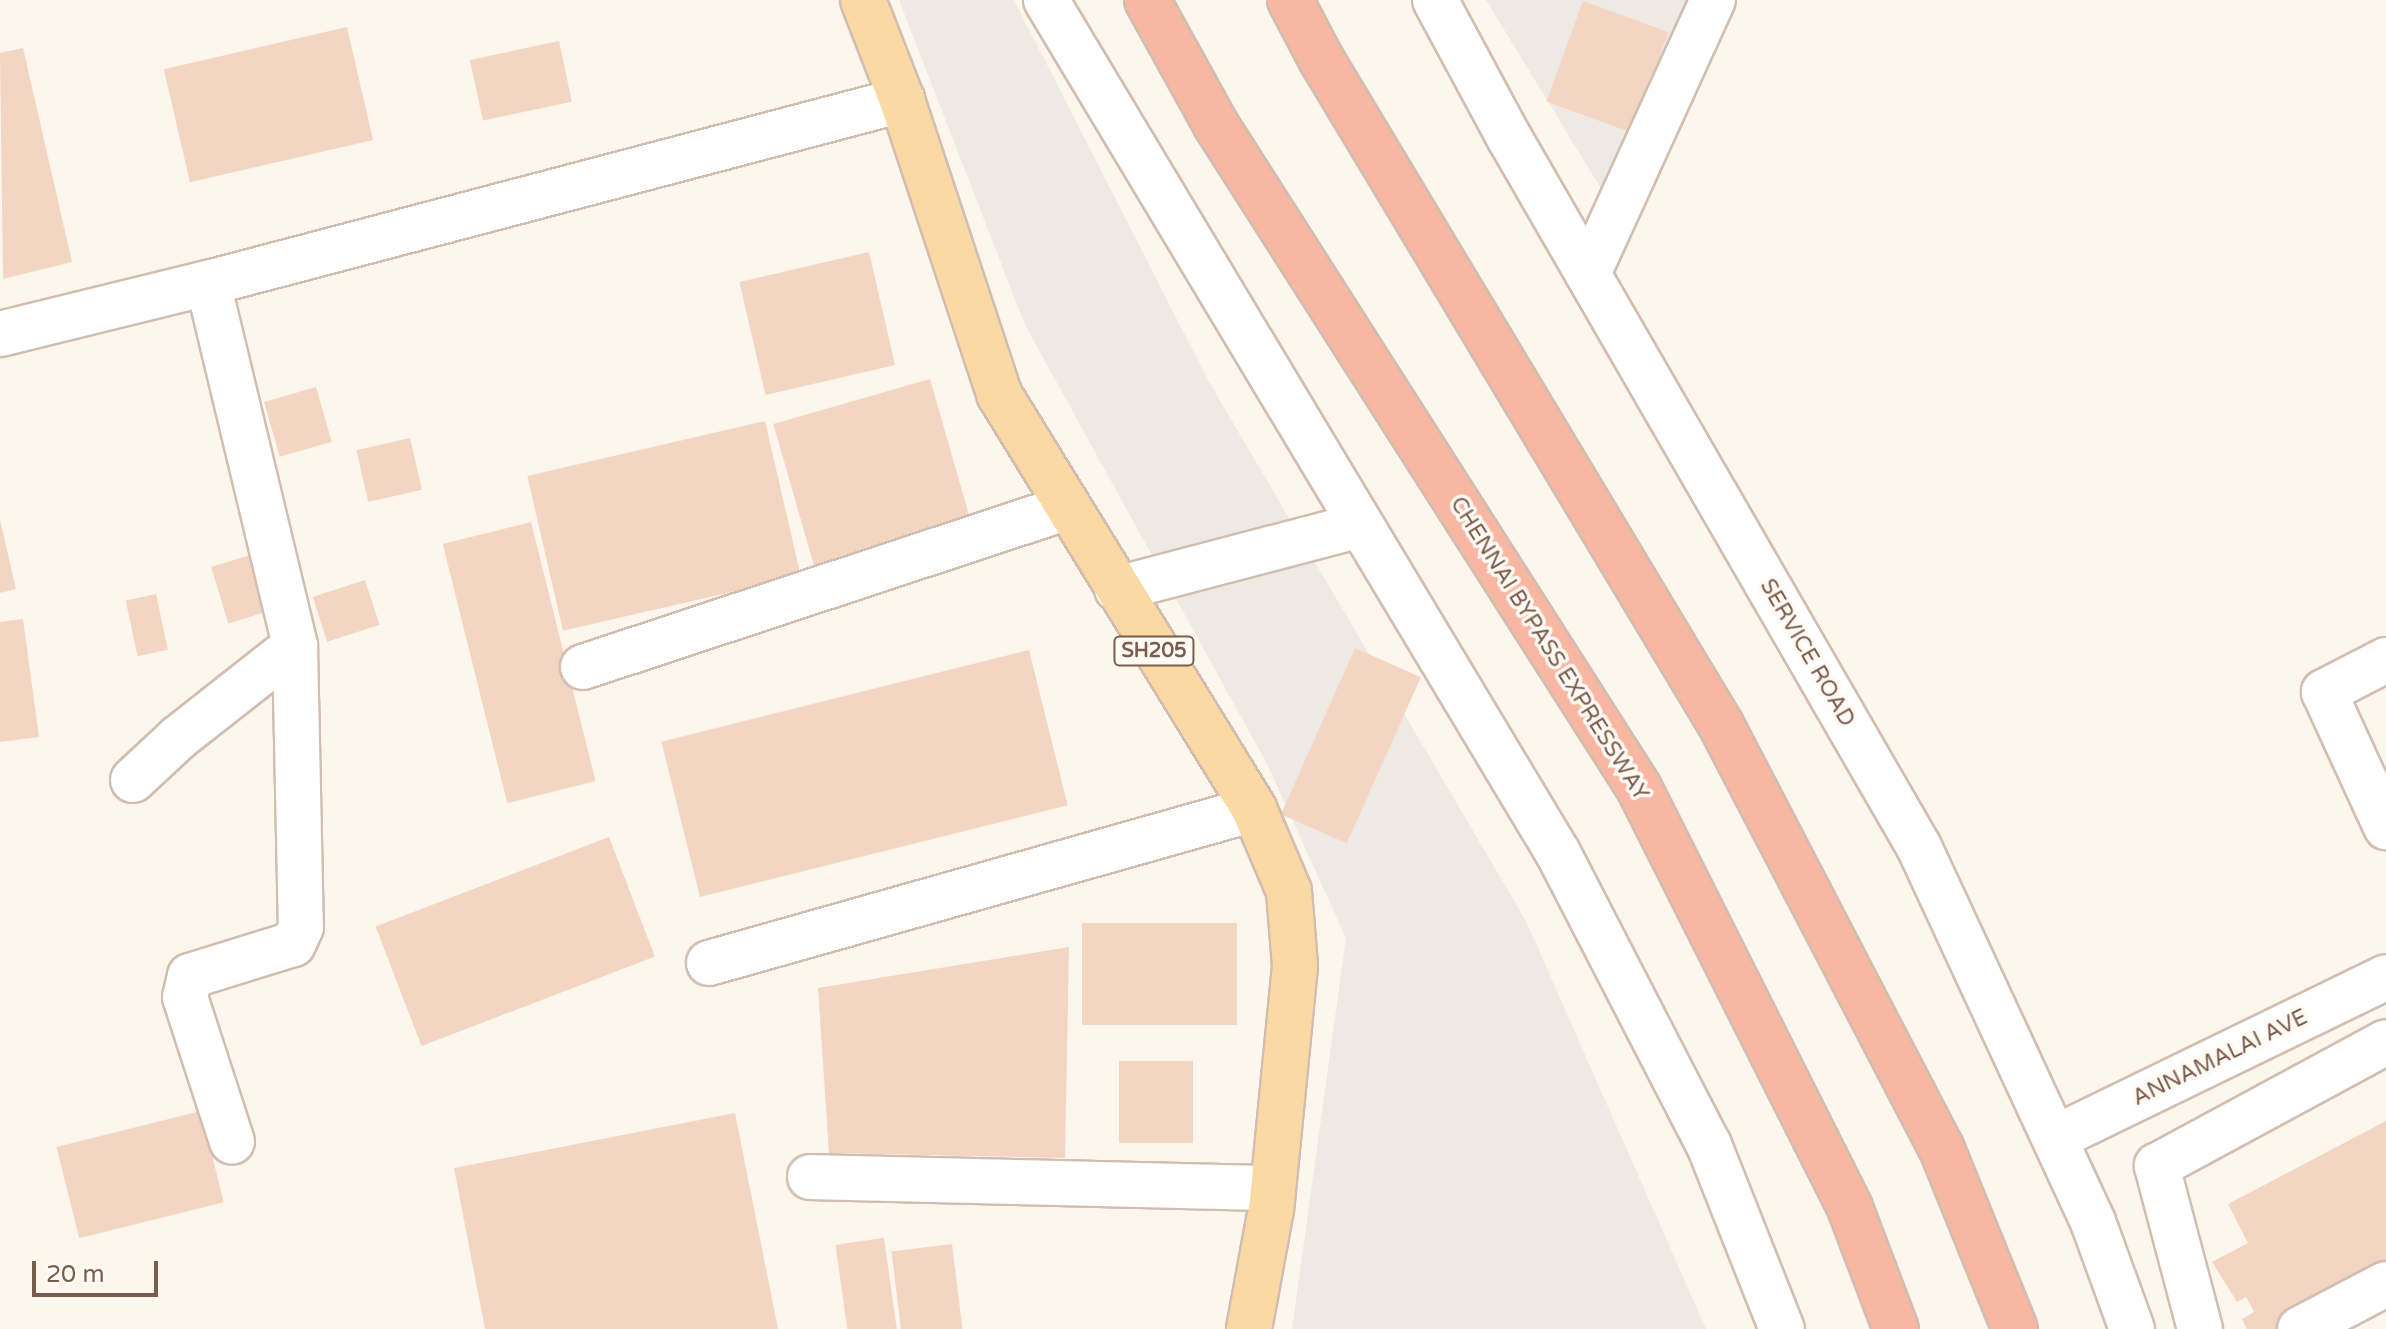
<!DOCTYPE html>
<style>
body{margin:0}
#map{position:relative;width:2386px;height:1329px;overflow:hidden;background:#fdf6ec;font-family:"Varela Round",sans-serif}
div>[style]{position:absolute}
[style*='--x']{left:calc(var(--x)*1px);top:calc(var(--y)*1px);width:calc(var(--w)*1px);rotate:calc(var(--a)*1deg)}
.industrial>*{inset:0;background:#efe9e4}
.building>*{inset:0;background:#f3d5c3;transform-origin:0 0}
.roads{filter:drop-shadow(2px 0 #d1beb0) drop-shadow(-2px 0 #d1beb0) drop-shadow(0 2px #d1beb0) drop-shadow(0 -2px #d1beb0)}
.minor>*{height:44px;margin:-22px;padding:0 22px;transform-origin:22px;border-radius:22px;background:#fff}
.major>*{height:44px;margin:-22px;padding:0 22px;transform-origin:22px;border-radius:22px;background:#fbd9a5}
.highway>*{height:44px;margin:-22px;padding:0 22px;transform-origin:22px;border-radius:22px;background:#f7b7a3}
span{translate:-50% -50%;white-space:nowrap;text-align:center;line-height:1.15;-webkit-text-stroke:7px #fffaf3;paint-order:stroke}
.shield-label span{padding:2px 6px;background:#fffaf3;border:2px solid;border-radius:6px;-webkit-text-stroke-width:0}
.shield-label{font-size:20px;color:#7a5c4d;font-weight:700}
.street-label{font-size:22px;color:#7a5c4d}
.scale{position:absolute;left:32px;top:1261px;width:126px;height:36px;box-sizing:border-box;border:4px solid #7a5c4d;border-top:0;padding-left:10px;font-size:24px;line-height:28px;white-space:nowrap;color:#7a5c4d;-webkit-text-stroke:6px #fffaf3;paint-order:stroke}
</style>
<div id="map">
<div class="industrial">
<i style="clip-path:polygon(899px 0,1014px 0,1209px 382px,1526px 921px,1706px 1329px,1292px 1329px,1346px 938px,1266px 762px,1025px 325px)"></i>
<i style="clip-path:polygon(1486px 0,1686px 0,1603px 192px)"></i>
</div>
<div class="building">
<i style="left:1583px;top:1px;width:91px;height:107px;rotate:20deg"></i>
<i style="left:347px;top:27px;width:116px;height:188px;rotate:77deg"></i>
<i style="left:559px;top:41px;width:62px;height:91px;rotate:78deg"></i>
<i style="clip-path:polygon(23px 48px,72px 262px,3px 279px,0 53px)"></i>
<i style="left:869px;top:252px;width:116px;height:133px;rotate:77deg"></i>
<i style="left:930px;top:379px;width:163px;height:163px;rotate:74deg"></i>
<i style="left:316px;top:387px;width:57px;height:54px;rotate:74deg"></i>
<i style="left:765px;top:421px;width:159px;height:244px;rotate:77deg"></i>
<i style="left:410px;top:438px;width:53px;height:55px;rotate:77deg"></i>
<i style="clip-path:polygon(0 520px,16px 589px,0 593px)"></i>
<i style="left:531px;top:522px;width:267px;height:91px;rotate:76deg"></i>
<i style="left:257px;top:553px;width:59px;height:48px;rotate:73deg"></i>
<i style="left:365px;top:580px;width:47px;height:55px;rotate:72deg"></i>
<i style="left:156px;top:594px;width:57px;height:31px;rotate:78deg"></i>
<i style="clip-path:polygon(23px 619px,39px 737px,0 742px,0 622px)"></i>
<i style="left:1355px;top:648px;width:72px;height:182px;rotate:24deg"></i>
<i style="left:1029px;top:650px;width:160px;height:379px;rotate:76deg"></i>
<i style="left:609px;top:837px;width:128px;height:250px;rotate:69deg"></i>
<i style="left:1237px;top:923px;width:102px;height:155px;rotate:90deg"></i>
<i style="clip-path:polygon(1069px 947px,1065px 1158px,829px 1153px,818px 988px)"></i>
<i style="left:1193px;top:1061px;width:82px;height:74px;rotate:90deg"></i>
<i style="left:201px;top:1111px;width:94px;height:149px;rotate:76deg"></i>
<i style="clip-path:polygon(735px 1113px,778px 1329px,485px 1329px,454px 1168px)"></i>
<i style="clip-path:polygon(2386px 1121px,2386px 1273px,2280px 1329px,2247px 1329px,2242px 1319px,2254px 1312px,2246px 1297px,2237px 1302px,2212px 1262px,2248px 1243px,2228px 1204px)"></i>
<i style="left:884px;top:1238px;width:92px;height:49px;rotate:82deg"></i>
<i style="left:952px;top:1244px;width:86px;height:61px;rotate:83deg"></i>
</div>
<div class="roads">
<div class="minor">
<i style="--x:1046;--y:0;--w:995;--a:59.03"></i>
<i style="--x:1558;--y:853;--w:329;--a:62.7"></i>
<i style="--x:1709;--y:1145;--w:198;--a:68.4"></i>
<i style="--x:1435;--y:0;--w:158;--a:61.7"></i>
<i style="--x:1510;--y:139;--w:818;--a:59.99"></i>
<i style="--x:1919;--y:847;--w:413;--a:65.1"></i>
<i style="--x:2093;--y:1222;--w:114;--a:70"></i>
<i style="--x:1588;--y:274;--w:301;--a:-65.5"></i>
<i style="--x:208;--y:283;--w:373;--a:76.5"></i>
<i style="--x:295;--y:646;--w:281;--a:88.8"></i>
<i style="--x:301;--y:927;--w:19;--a:115"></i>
<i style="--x:293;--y:944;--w:108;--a:162.7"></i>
<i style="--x:190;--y:976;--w:22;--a:103"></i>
<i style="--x:185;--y:997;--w:152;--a:72"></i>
<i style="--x:0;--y:334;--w:214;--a:-13.8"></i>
<i style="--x:208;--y:283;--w:718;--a:-14.77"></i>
<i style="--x:1117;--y:589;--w:252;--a:-14.7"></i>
<i style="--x:2386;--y:660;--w:70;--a:152.7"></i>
<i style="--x:2324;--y:692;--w:149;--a:65.3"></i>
<i style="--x:583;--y:667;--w:511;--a:-18.26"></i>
<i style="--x:133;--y:780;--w:62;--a:-43"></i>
<i style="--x:178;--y:738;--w:149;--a:-38.2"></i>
<i style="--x:709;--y:963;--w:566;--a:-15.78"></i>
<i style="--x:2055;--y:1138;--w:368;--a:-25.9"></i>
<i style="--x:810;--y:1177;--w:463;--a:1.4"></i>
<i style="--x:2200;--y:1329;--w:169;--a:-104.8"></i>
<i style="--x:2157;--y:1166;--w:260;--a:-28.4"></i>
<i style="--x:2300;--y:1329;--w:97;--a:-27.6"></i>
</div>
<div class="major">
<i style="--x:863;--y:0;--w:107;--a:68.7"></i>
<i style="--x:902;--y:100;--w:310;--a:71.7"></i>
<i style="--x:999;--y:394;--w:487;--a:58.4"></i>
<i style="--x:1254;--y:809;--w:89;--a:66.9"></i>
<i style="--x:1289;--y:891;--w:75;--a:85.4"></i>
<i style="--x:1295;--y:966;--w:244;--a:95.6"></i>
<i style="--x:1271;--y:1209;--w:122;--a:100.4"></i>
</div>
<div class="highway">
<i style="--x:1147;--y:0;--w:143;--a:61.1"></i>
<i style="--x:1216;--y:125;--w:786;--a:57.46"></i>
<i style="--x:1639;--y:788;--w:470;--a:63.3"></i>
<i style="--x:1850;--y:1208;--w:129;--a:69.2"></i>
<i style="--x:1290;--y:0;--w:67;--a:62.3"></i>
<i style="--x:1321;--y:59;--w:777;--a:59.01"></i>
<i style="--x:1721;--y:725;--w:476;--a:62.5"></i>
<i style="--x:1941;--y:1147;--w:196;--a:67.9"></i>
</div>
</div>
<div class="shield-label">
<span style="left:1154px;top:651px">SH205</span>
</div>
<div class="street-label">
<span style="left:1549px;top:649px;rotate:58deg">CHENNAI BYPASS EXPRESSWAY</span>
<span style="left:1807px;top:653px;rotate:60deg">SERVICE ROAD</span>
<span style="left:2220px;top:1058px;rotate:-26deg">ANNAMALAI AVE</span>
</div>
<div class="scale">20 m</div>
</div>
